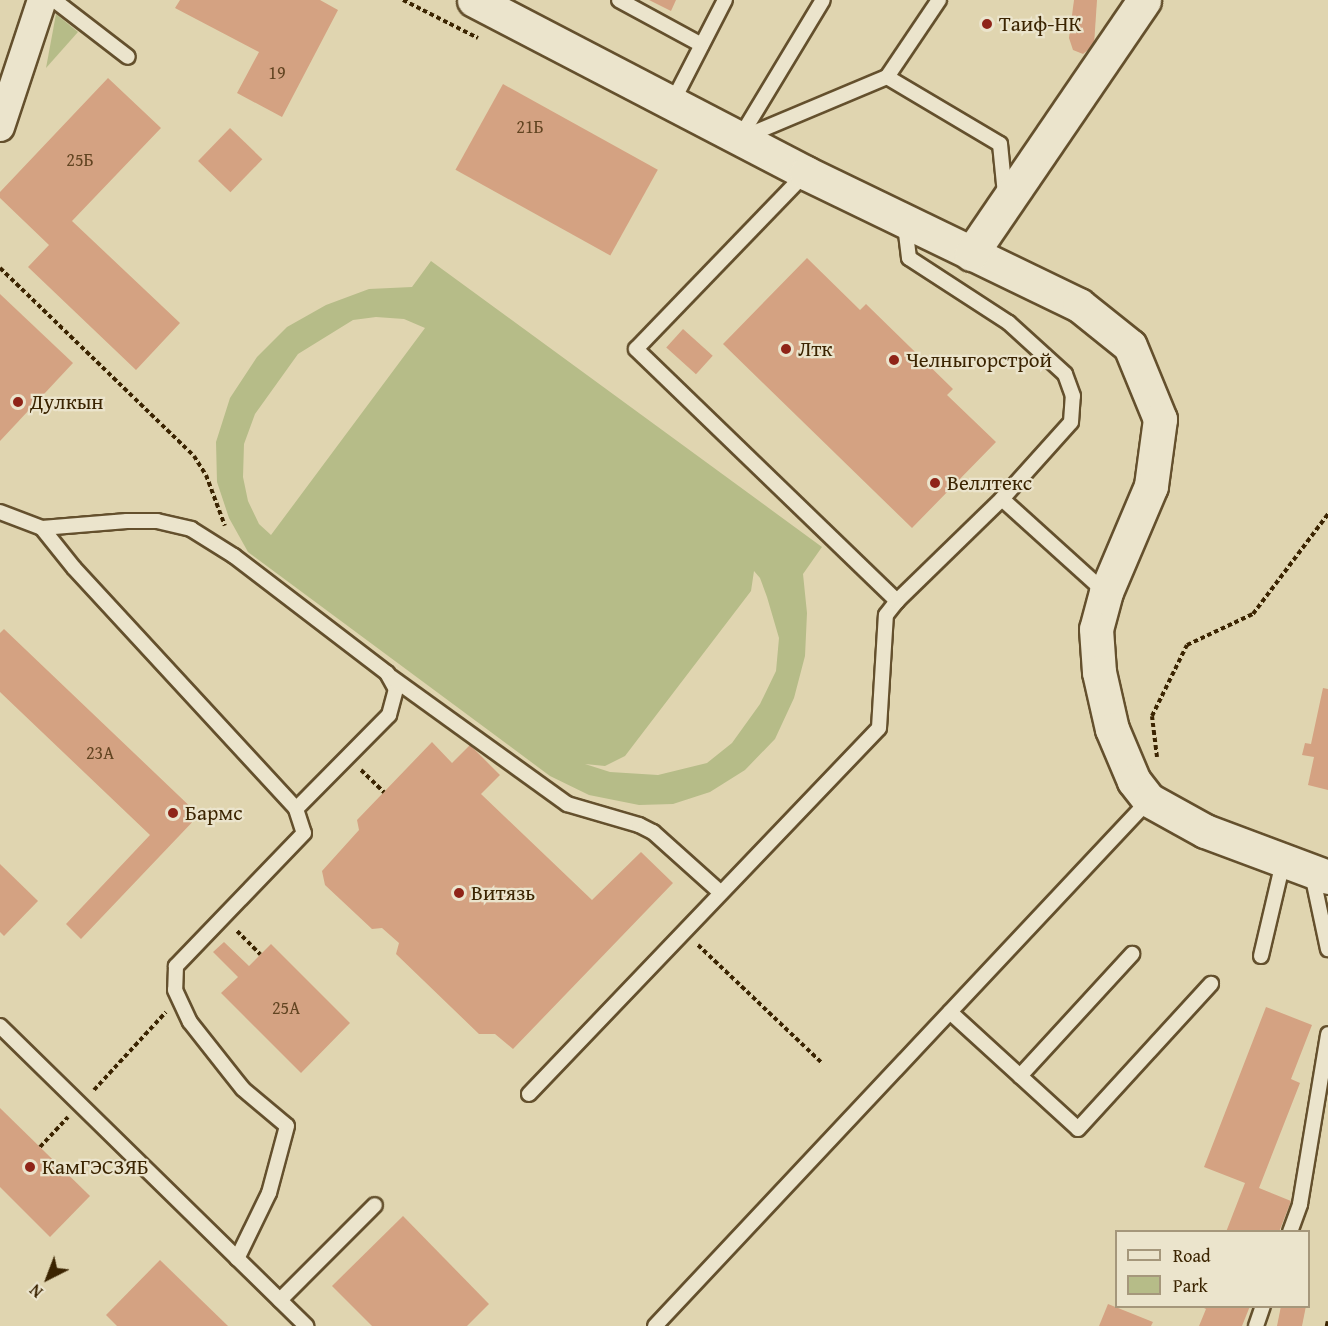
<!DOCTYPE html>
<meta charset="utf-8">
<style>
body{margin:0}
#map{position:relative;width:1328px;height:1326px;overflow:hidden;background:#e0d5b0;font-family:"Gentium Book Plus",serif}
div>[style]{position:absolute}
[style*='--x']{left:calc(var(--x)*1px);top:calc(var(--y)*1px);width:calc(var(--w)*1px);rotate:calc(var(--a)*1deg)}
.green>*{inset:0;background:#b6bc88}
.building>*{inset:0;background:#d4a282;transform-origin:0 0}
.path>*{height:4px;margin-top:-2px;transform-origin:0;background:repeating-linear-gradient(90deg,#3b2401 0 4.5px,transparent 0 7.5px)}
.roads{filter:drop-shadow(2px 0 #64502d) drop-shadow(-2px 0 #64502d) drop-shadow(0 2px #64502d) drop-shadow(0 -2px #64502d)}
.lane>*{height:14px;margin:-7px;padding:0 7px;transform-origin:7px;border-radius:7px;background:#ebe4cc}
.street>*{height:28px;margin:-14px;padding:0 14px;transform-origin:14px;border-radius:14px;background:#ebe4cc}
.secondary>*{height:33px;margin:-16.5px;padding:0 16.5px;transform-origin:16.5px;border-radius:16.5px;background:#ebe4cc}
.rail>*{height:4.5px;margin-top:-2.25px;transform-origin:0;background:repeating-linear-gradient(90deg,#3b2401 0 10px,transparent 0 20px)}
.dots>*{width:16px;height:16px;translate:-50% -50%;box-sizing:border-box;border:3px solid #ebe4cc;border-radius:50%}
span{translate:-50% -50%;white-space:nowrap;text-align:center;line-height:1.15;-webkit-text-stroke:4.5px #ebe4cc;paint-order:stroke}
.number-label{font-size:18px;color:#614421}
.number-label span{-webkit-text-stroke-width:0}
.poi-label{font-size:21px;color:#3b2401}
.left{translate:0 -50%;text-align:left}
.legend{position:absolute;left:1115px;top:1230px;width:195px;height:78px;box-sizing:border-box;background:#ebe4cc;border:2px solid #a5977b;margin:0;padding:8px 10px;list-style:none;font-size:18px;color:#3b2401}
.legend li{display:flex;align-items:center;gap:12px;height:30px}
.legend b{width:30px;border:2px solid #a5977b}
.north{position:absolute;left:18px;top:1248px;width:60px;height:60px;-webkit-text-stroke:4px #ebe4cc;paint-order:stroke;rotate:222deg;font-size:16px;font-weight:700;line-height:24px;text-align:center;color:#3b2401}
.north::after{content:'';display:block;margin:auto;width:21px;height:27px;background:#3b2401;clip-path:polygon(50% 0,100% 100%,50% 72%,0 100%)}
</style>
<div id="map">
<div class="green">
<i style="clip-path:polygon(56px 14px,78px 32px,46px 68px)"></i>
<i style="clip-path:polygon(evenodd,431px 261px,822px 547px,803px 574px,807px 613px,805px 656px,794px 698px,775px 739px,745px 770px,710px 792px,673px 804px,639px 805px,589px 795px,550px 776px,248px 552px,229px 518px,217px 482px,216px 442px,230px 398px,257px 357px,287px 327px,326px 305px,369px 289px,412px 287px,431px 261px,376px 317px,404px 319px,425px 328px,271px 535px,259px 524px,248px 501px,243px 477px,244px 444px,255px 414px,298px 354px,353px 320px,376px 317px,431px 261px,754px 571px,760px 578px,767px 597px,779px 638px,776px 671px,760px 704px,732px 743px,707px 763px,658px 775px,610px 772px,585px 764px,605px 766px,625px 756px,751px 591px,754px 571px)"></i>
</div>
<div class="building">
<i style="clip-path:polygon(180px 0,320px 0,338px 10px,282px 117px,237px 93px,259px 52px,175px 8px)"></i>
<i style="clip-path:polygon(649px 0,676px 0,671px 11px)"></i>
<i style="clip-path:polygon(1074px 0,1097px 0,1094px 45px,1083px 54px,1073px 50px,1069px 38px)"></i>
<i style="clip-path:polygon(108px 78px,161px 128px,72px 221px,180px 323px,136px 370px,28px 267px,49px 245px,0 198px,0 192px)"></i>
<i style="left:503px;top:84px;width:177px;height:98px;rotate:29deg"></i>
<i style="left:230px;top:128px;width:45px;height:46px;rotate:44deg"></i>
<i style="clip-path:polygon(807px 258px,860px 310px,866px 304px,953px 389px,947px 395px,996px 442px,912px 528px,723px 344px)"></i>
<i style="clip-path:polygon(0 294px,73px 363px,0 441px)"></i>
<i style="left:683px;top:329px;width:40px;height:25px;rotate:42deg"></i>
<i style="clip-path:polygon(4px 629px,199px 815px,81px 939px,66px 924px,150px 835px,0 692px,0 633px)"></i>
<i style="clip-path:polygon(1323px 688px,1328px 689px,1328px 790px,1308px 785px,1314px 757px,1302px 755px,1305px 743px,1311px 744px)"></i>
<i style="clip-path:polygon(432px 742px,452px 763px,470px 745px,500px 775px,481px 794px,592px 900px,641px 852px,673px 883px,513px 1049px,495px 1034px,479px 1034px,396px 954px,399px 943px,382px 928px,372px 929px,325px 885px,322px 871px,359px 830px,357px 820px)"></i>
<i style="clip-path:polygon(0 864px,38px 901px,4px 936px,0 932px)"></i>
<i style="clip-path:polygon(224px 942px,249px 966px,271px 944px,350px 1023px,301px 1073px,221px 993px,238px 977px,213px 952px)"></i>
<i style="clip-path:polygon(1266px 1007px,1312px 1025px,1291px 1079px,1300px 1083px,1259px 1188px,1291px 1201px,1279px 1232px,1226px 1232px,1245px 1183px,1204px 1167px)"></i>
<i style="clip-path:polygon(0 1108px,90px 1196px,50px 1237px,0 1187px)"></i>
<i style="clip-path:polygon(403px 1216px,489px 1304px,467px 1326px,372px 1326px,332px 1286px)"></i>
<i style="clip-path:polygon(160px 1260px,228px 1326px,117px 1326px,106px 1315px)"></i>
<i style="clip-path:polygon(1108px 1304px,1153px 1322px,1151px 1326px,1099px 1326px)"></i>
<i style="clip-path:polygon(1200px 1306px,1250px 1306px,1242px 1326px,1199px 1326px,1206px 1309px)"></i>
<i style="clip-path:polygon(1281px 1306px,1306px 1306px,1302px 1326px,1277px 1326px)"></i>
</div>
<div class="path">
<i style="--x:403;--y:0;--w:84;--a:26.9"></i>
<i style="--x:0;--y:268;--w:270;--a:44.1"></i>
<i style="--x:194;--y:456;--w:22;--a:58"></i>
<i style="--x:206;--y:475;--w:54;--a:69.6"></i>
<i style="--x:1157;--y:757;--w:41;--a:-97"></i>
<i style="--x:1152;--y:716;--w:79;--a:-63.8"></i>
<i style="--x:1187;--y:645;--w:73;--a:-25.2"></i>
<i style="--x:1253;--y:614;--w:125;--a:-53.1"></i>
<i style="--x:361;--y:770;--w:32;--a:44"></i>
<i style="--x:237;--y:931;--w:33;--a:45"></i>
<i style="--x:698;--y:945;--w:171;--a:43.6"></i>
<i style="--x:94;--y:1090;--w:106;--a:-47.3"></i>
<i style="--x:40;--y:1147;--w:41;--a:-47"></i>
</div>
<div class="roads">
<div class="lane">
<i style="--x:54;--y:0;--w:93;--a:37.6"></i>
<i style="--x:619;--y:0;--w:94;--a:28.5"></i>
<i style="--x:887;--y:77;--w:131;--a:30.7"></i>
<i style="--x:1000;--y:144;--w:50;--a:84.3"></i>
<i style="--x:672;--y:103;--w:116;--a:-62.8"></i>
<i style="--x:744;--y:137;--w:155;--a:-22.8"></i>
<i style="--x:887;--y:77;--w:93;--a:-56"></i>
<i style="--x:739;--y:139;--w:162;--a:-58.9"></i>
<i style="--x:805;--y:174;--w:243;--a:134"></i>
<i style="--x:636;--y:349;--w:363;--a:44"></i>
<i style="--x:1002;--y:499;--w:139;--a:42.1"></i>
<i style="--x:0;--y:512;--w:45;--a:20.9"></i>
<i style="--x:42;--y:528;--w:51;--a:51.3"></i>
<i style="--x:74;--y:568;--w:328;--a:47.3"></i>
<i style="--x:296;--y:809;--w:25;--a:72"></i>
<i style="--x:304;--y:833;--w:185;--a:133.9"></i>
<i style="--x:176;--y:966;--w:24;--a:92"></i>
<i style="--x:175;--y:990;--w:35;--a:65"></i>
<i style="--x:190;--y:1022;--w:85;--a:51.7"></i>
<i style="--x:243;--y:1089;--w:57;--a:40.1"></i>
<i style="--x:287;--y:1126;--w:69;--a:105"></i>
<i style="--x:269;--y:1193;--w:73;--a:115.9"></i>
<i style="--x:42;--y:528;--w:85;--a:-4.7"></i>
<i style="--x:127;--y:521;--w:30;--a:0"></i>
<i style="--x:157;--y:521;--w:35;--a:13"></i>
<i style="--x:191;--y:529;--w:51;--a:32.1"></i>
<i style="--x:234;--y:556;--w:193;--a:37.4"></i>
<i style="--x:387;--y:673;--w:18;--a:61"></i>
<i style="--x:396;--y:689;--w:27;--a:105"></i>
<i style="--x:389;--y:715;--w:132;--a:134.7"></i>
<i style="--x:391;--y:677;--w:217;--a:35.8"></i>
<i style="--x:567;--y:804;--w:75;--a:16.3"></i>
<i style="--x:639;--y:825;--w:16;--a:27"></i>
<i style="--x:653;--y:832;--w:91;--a:41.9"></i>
<i style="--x:1312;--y:874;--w:77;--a:78"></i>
<i style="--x:1261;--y:956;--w:97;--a:-76.8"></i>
<i style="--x:950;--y:1012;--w:173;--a:42.4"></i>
<i style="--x:1078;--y:1129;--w:197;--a:-47.5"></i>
<i style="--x:0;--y:1026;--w:429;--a:44.4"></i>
<i style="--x:1020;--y:1076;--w:166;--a:-47.4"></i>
<i style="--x:529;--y:1094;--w:506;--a:-46.28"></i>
<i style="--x:879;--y:728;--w:113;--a:-86.5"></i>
<i style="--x:886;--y:615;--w:18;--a:-52"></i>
<i style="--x:897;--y:601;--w:146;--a:-44.2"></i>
<i style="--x:1002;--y:499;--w:103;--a:-48.1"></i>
<i style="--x:1071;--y:422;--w:26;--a:-86"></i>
<i style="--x:1073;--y:396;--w:23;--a:-110"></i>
<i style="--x:1065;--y:374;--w:76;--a:-137.7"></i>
<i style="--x:1009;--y:323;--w:119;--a:-147"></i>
<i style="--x:909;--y:258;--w:35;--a:-97"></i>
<i style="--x:1290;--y:1232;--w:30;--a:-70"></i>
<i style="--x:1300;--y:1204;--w:172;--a:-80.6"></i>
<i style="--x:280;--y:1300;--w:134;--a:-45"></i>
<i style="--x:655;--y:1326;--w:722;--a:-46.8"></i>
<i style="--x:1256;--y:1326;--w:21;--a:-71"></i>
</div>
<div class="street">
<i style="--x:0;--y:127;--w:134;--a:-71.7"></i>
</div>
<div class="secondary">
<i style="--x:474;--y:0;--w:374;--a:27.5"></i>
<i style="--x:806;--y:173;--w:303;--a:25.8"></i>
<i style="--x:1079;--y:305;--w:65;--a:38.8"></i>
<i style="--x:1130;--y:346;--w:79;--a:67.7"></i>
<i style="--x:1160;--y:419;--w:68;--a:97.7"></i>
<i style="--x:1151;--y:486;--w:115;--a:113"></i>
<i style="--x:1106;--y:592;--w:38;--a:105"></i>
<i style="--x:1096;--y:629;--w:43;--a:86"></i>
<i style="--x:1099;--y:672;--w:58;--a:77.2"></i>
<i style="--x:1112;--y:729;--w:56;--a:67.1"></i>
<i style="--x:1134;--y:781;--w:24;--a:52"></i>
<i style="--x:1149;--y:800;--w:64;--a:29"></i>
<i style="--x:1205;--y:831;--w:131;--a:20.5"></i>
<i style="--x:971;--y:254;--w:307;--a:-55.7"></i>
</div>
</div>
<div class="rail">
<i style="--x:1327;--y:1326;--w:5;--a:-79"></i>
</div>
<div class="dots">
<i style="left:987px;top:24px;background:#8f2418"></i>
<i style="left:786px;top:349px;background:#8f2418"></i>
<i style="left:894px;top:360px;background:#8f2418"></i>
<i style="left:18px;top:402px;background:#8f2418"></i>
<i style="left:935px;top:483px;background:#8f2418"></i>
<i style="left:173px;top:813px;background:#8f2418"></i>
<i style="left:459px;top:893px;background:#8f2418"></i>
<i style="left:30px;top:1167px;background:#8f2418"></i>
</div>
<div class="number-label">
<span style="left:277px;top:73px">19</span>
<span style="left:530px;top:127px">21Б</span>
<span style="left:80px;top:160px">25Б</span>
<span style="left:100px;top:753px">23А</span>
<span style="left:286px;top:1008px">25А</span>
</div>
<div class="poi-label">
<span class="left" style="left:999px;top:24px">Таиф-НК</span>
<span class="left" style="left:798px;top:349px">Лтк</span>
<span class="left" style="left:906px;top:360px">Челныгорстрой</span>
<span class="left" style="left:30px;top:402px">Дулкын</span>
<span class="left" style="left:947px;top:483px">Веллтекс</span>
<span class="left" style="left:185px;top:813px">Бармс</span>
<span class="left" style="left:471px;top:893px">Витязь</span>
<span class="left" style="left:42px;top:1167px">КамГЭСЗЯБ</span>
</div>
<ul class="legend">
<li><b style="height:8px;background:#ebe4cc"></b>Road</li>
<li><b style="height:16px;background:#b6bc88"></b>Park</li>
</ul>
<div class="north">N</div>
</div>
